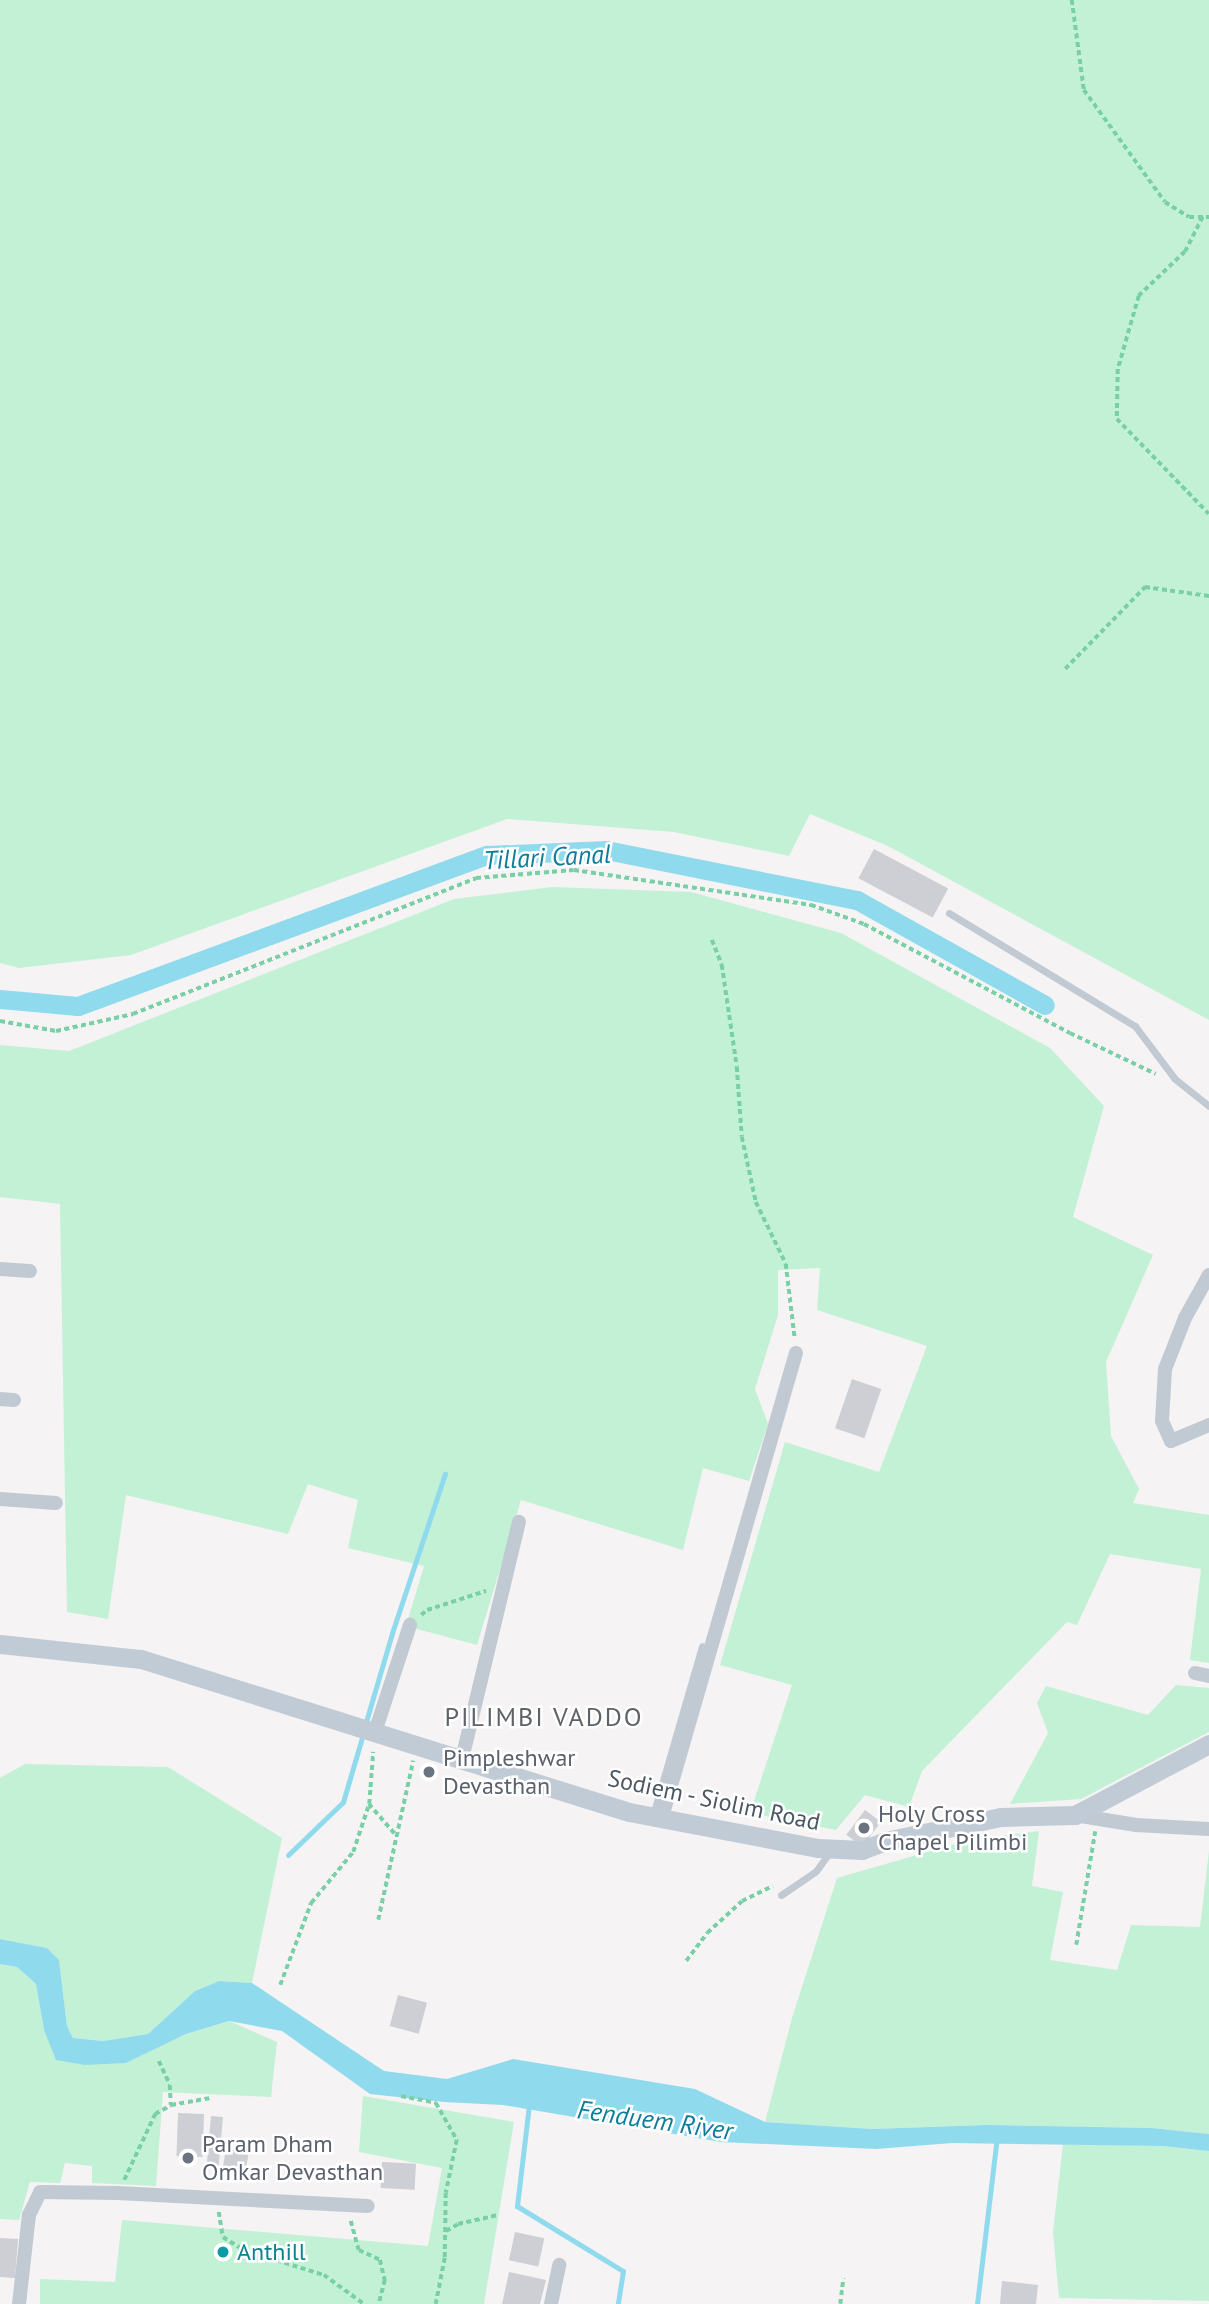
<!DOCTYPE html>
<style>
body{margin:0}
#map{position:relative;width:1209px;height:2304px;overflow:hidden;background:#f5f3f3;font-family:"PT Sans",sans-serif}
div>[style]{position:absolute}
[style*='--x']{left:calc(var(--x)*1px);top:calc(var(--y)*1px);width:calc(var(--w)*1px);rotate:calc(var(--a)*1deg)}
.green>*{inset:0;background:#c3f1d5}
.water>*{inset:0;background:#90daee}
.stream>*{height:5px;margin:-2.5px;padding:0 2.5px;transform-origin:2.5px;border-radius:2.5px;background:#90daee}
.canal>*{height:19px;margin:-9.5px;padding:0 9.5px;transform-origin:9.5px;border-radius:9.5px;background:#90daee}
.building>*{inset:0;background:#cdcfd5;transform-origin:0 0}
.path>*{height:3.5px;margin-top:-1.75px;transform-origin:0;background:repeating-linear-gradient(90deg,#7ad0a6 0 5px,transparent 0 8.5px)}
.lane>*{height:7px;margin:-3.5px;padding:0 3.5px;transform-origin:3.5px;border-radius:3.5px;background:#c1cad2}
.street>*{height:14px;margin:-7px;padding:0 7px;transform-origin:7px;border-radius:7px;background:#c1cad2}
.secondary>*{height:19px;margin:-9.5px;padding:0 9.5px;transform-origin:9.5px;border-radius:9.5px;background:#c1cbd6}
.dots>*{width:19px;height:19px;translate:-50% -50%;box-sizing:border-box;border:4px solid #fff;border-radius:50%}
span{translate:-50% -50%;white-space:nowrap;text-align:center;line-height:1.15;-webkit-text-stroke:5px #fff;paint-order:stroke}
.worship-label{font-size:24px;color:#5b616d}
.left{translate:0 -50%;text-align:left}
.street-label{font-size:24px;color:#4a5661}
.culture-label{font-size:24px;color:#0d838f}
.water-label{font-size:26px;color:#0c7c9b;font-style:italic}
.neighbourhood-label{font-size:26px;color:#5f6368;letter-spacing:2px}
</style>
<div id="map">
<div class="green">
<i style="clip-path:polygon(0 0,1209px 0,1209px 1020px,888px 846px,810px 814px,789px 856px,674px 832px,507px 819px,131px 955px,19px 968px,0 963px)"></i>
<i style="clip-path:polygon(552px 887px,691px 892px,841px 933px,1050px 1048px,1104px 1106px,1073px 1217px,1153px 1255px,1106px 1362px,1111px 1436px,1139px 1489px,1133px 1503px,1209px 1515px,1209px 1663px,1190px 1660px,1201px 1569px,1110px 1554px,1077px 1625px,1067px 1622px,922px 1771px,909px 1807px,865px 1795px,836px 1830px,750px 1813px,792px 1685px,720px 1665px,785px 1442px,879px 1472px,927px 1346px,817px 1310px,820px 1268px,778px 1270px,778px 1315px,755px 1389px,768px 1424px,749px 1481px,703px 1468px,683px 1550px,521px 1500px,477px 1645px,406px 1626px,424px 1566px,348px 1548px,358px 1500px,308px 1484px,288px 1534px,126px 1495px,108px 1619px,67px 1612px,60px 1204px,0 1197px,0 1045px,69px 1051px,454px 899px)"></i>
<i style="clip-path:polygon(1176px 1685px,1209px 1688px,1209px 1732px,1081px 1799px,1010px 1804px,1048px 1733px,1037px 1703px,1046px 1686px,1148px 1715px)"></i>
<i style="clip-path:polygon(25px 1764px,168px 1767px,282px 1838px,252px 1983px,219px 1981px,195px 1991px,148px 2034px,103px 2041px,73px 2038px,67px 2026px,59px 1960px,47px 1948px,0 1939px,0 1778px)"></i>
<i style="clip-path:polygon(1039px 1831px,1032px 1886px,1063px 1892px,1050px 1960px,1117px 1970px,1131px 1925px,1200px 1927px,1209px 1851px,1209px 2134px,1152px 2128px,986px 2125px,871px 2129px,765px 2122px,792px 2018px,837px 1878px,969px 1840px)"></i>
<i style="clip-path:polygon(0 1964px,17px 1967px,36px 1984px,44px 2030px,126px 2063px,186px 2034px,229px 2021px,277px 2042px,271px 2097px,163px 2092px,156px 2186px,92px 2183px,92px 2166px,65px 2163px,60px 2183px,30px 2182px,19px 2220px,0 2219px)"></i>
<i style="clip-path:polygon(363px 2096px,514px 2122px,484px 2304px,40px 2304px,40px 2279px,115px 2282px,122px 2220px,428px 2246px,442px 2168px,359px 2152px)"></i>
<i style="clip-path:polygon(1063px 2144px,1162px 2146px,1209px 2151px,1209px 2301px,1059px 2298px,1053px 2232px)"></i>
</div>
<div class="water">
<i style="clip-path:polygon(0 1939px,47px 1948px,59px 1960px,67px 2026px,73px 2038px,103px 2041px,148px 2034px,195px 1991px,219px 1981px,252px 1983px,384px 2071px,447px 2079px,513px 2059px,695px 2089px,765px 2122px,872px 2129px,986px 2125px,1152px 2128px,1209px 2134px,1209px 2151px,1162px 2146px,952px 2143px,876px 2149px,721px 2142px,503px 2105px,444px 2102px,370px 2094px,282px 2031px,229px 2021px,186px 2034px,126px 2063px,85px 2065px,56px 2060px,44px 2030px,36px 1984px,17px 1967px,0 1964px)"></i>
</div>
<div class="stream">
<i style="--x:365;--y:1725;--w:96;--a:-73.6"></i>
<i style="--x:392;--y:1633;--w:168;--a:-71.6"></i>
<i style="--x:288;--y:1855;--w:76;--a:-43.9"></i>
<i style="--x:343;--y:1802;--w:71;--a:-73.6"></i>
<i style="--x:529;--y:2105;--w:102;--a:96.8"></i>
<i style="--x:517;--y:2206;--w:124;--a:31.5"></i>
<i style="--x:623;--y:2271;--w:33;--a:99"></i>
<i style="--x:977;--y:2304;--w:168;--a:-83.2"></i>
</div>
<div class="canal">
<i style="--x:0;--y:999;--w:78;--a:5.1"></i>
<i style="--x:78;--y:1006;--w:436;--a:-20.3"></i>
<i style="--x:487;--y:855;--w:119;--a:-2.4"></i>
<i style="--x:606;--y:850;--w:256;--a:11.3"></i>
<i style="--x:857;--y:900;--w:215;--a:29.2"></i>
</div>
<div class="building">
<i style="left:874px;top:849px;width:84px;height:33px;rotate:28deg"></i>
<i style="left:852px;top:1379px;width:31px;height:52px;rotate:19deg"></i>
<i style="left:865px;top:1810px;width:20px;height:31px;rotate:37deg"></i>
<i style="left:398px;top:1995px;width:30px;height:32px;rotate:15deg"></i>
<i style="left:178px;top:2113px;width:26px;height:43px;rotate:2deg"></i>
<i style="left:211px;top:2116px;width:12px;height:50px;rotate:5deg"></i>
<i style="left:226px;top:2149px;width:23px;height:20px;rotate:10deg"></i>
<i style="left:382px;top:2162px;width:34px;height:26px;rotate:3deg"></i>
<i style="left:515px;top:2232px;width:30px;height:29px;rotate:12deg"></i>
<i style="clip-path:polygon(0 2238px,18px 2239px,15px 2278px,0 2277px)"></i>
<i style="clip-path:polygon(509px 2272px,546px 2280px,540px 2304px,502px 2304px)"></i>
<i style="clip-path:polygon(1002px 2281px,1038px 2285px,1036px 2304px,1000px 2304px)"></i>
</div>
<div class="path">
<i style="--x:1072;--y:0;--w:91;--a:82.4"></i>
<i style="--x:1084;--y:90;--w:138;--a:54.1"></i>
<i style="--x:1165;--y:202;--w:28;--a:32"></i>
<i style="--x:1189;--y:217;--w:20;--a:0"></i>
<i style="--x:1203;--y:217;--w:39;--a:117"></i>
<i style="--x:1185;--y:252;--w:64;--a:136.3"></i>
<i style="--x:1139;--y:296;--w:76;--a:106"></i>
<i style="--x:1118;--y:369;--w:50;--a:91.1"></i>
<i style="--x:1117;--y:419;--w:132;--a:45.9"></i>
<i style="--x:1065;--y:669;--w:115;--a:-45.7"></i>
<i style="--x:1145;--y:587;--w:65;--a:8"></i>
<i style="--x:712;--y:940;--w:27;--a:68"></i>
<i style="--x:722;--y:965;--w:103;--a:81.6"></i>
<i style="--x:737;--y:1067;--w:70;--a:85.9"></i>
<i style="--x:742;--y:1137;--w:66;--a:77.8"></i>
<i style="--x:756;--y:1202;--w:69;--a:64.2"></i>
<i style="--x:786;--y:1264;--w:76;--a:83.2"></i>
<i style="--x:0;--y:1021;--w:57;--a:10.1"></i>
<i style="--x:56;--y:1031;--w:79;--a:-12.4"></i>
<i style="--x:133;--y:1014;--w:369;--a:-21.6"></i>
<i style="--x:476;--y:878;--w:98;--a:-4.7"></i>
<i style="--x:574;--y:870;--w:240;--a:8.4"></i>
<i style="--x:811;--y:905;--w:56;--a:19.7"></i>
<i style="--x:864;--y:924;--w:233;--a:27.9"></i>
<i style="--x:1070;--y:1033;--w:95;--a:25.5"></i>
<i style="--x:421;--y:1615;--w:8;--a:-40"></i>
<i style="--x:427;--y:1610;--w:62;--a:-17.9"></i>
<i style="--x:369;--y:1804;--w:40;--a:49"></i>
<i style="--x:378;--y:1920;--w:163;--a:-77.6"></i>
<i style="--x:1076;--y:1945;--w:115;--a:-80.5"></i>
<i style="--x:686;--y:1961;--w:35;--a:-53"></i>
<i style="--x:707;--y:1933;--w:47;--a:-42.4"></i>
<i style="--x:742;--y:1901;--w:34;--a:-26"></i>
<i style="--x:280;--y:1985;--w:88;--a:-69.3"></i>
<i style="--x:311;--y:1903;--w:66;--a:-50.5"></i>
<i style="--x:353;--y:1852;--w:51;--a:-71.6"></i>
<i style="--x:369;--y:1804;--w:52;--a:-85.6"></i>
<i style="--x:159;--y:2061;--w:26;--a:65"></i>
<i style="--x:170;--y:2085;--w:20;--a:87"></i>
<i style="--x:401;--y:2096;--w:36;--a:11"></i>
<i style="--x:436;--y:2103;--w:43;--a:60.4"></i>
<i style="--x:457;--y:2140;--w:54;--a:101.7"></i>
<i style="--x:446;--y:2193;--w:65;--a:90.9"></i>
<i style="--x:445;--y:2258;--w:47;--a:101.1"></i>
<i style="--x:124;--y:2180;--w:73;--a:-64.8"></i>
<i style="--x:155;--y:2114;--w:18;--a:-29"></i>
<i style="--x:171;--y:2105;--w:40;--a:-10"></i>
<i style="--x:219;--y:2212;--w:25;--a:81"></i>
<i style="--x:223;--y:2237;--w:25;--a:32"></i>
<i style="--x:244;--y:2250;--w:84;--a:17.4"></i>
<i style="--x:324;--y:2275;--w:49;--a:35.9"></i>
<i style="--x:351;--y:2221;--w:30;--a:75"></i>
<i style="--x:359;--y:2250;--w:23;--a:25"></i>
<i style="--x:380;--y:2260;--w:21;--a:76"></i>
<i style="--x:385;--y:2280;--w:25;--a:104"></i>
<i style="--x:446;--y:2231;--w:14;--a:-30"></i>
<i style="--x:458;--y:2224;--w:41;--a:-12.7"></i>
<i style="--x:840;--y:2304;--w:26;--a:-83"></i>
</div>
<div class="lane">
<i style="--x:949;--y:913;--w:218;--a:31.3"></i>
<i style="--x:1135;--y:1026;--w:66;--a:53"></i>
<i style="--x:1175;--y:1079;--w:43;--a:38.5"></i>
<i style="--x:653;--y:1815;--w:176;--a:-73.8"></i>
<i style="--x:781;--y:1895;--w:42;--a:-34.4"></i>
<i style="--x:816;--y:1871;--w:24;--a:-54"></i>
</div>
<div class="street">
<i style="--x:0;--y:1269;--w:30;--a:4"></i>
<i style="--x:1209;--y:1275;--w:49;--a:119.2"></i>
<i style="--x:1185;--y:1318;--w:55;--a:111.4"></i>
<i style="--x:1165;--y:1369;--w:52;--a:93.3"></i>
<i style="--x:1162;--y:1421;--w:22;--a:66"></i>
<i style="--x:1171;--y:1441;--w:41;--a:-22.8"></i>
<i style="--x:0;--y:1399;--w:14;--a:4"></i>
<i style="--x:0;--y:1499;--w:56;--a:4.1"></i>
<i style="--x:1195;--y:1673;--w:14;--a:12"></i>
<i style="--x:375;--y:1732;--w:113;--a:-71.9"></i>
<i style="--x:462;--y:1759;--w:244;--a:-76.5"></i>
<i style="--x:1075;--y:1815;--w:62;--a:9.3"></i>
<i style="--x:1136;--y:1825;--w:73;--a:3.1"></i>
<i style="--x:662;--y:1817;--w:483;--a:-73.9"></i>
<i style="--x:19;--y:2304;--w:90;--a:-83.6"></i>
<i style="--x:29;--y:2215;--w:25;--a:-64"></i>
<i style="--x:40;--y:2192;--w:78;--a:0.7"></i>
<i style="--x:118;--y:2193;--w:250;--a:3"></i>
<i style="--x:551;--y:2304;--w:40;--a:-78"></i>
</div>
<div class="secondary">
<i style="--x:0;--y:1644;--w:142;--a:6.1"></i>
<i style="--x:141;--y:1659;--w:511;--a:17.41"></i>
<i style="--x:629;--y:1812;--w:192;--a:10.8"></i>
<i style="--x:818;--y:1848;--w:44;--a:2.6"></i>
<i style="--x:862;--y:1850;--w:25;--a:-21"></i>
<i style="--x:885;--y:1841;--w:118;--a:-11.7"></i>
<i style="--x:1001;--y:1817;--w:74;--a:-1.5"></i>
<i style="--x:1075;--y:1815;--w:152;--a:-27.9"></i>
</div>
<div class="dots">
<i style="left:429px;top:1772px;background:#6b7280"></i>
<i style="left:864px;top:1828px;background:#6b7280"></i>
<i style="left:188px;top:2158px;background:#6b7280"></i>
<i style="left:223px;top:2252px;background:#0f9aa8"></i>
</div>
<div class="worship-label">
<span class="left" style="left:443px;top:1772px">Pimpleshwar<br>Devasthan</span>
<span class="left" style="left:878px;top:1828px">Holy Cross<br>Chapel Pilimbi</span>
<span class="left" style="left:202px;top:2158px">Param Dham<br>Omkar Devasthan</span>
</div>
<div class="street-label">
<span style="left:714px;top:1800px;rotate:12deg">Sodiem - Siolim Road</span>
</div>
<div class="culture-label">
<span class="left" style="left:237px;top:2252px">Anthill</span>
</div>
<div class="water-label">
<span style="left:547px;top:857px;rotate:-3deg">Tillari Canal</span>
<span style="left:655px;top:2120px;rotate:8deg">Fenduem River</span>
</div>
<div class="neighbourhood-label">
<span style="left:544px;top:1717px">PILIMBI VADDO</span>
</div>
</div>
